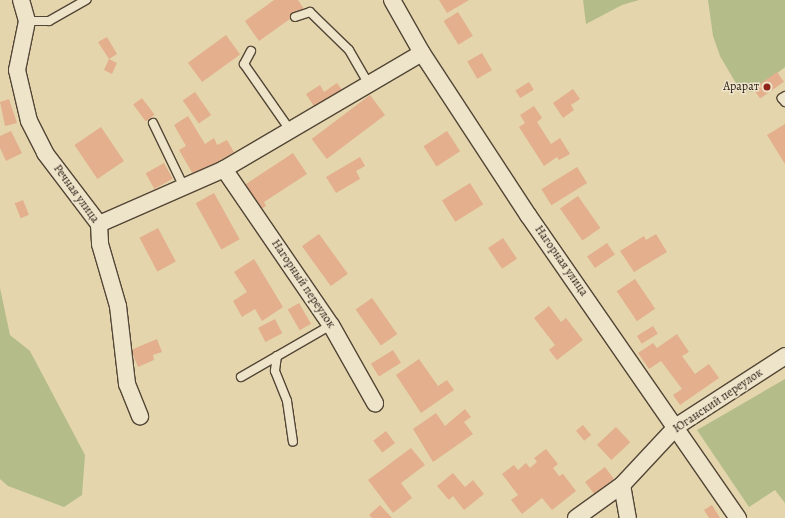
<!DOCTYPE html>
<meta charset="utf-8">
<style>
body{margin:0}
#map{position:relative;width:785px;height:518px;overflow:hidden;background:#e4d5ad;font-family:Alegreya,serif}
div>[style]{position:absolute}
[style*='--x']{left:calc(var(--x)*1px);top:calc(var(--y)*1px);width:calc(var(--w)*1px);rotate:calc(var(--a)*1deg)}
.green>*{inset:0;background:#b4bd8a}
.building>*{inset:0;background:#e3af8d;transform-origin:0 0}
.roads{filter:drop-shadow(1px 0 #534636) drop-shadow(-1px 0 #534636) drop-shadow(0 1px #534636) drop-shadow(0 -1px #534636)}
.service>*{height:8px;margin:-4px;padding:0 4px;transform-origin:4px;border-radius:4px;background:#ede4ca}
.minor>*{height:16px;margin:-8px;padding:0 8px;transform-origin:8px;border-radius:8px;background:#ede4ca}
.dots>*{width:11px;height:11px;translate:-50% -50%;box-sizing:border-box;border:2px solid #ede4ca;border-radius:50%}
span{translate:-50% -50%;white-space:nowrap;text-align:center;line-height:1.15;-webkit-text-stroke:3px #ede4ca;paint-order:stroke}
.poi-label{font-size:12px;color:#23160e}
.right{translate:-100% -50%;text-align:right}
.street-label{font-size:12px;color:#23160e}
</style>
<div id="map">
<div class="green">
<i style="clip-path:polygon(583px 0,639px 0,622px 5px,586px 24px)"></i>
<i style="clip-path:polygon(708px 0,785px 0,785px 67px,753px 92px,740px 90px,720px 56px,713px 36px)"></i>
<i style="clip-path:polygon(0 288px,10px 335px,30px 351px,85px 455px,82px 495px,64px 507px,8px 486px,0 479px)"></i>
<i style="clip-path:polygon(785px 379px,785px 503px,775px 490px,749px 507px,697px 430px)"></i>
</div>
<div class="building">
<i style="clip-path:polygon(274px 0,298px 0,304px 9px,259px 41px,245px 21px)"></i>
<i style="clip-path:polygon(439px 0,469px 0,447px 13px)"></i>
<i style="left:458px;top:12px;width:28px;height:17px;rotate:58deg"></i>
<i style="left:226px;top:35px;width:24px;height:47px;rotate:54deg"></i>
<i style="clip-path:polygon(107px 37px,117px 54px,109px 59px,117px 63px,112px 74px,104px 70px,109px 59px,98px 42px)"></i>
<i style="left:482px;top:53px;width:20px;height:17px;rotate:60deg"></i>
<i style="left:777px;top:72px;width:12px;height:29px;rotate:55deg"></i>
<i style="left:529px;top:82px;width:9px;height:16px;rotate:58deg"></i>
<i style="clip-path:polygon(337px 83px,342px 90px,315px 108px,306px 94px,320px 85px,324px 92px)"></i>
<i style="clip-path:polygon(573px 89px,580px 99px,571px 105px,574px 110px,563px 118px,553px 103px)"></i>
<i style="left:195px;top:92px;width:28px;height:15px;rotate:55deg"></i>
<i style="left:370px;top:95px;width:25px;height:73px;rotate:53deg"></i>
<i style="left:142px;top:98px;width:21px;height:11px;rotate:53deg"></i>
<i style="clip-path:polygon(9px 99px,17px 123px,5px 126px,0 102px)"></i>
<i style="clip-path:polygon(534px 106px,542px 118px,537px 122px,551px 144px,560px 138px,570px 154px,559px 160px,557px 157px,544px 166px,519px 127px,525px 123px,520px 115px)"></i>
<i style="clip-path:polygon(188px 116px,205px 144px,214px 138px,217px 145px,227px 140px,234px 152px,194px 176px,179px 150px,186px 146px,174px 125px)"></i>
<i style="clip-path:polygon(785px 124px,785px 164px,767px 135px)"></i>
<i style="left:101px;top:127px;width:41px;height:32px;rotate:56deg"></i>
<i style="clip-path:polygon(11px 131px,22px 153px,6px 161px,0 148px,0 136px)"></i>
<i style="left:447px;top:131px;width:24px;height:28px;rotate:57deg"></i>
<i style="clip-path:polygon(293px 153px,307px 174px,264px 202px,266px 206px,258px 211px,243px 186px)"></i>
<i style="clip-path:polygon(360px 157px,365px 166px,356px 171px,360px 179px,336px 193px,326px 177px)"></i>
<i style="left:164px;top:163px;width:18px;height:21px;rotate:61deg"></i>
<i style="left:577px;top:167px;width:19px;height:42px;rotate:58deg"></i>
<i style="left:470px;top:183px;width:25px;height:33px;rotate:58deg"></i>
<i style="left:214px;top:193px;width:53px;height:21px;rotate:61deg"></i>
<i style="left:578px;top:196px;width:39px;height:22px;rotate:55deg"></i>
<i style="left:23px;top:200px;width:16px;height:9px;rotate:68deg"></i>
<i style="left:158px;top:228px;width:38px;height:21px;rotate:62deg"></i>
<i style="left:319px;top:234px;width:49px;height:21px;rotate:54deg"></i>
<i style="clip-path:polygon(656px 234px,667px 252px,634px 272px,620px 251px,644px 236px,646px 240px)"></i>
<i style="left:503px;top:238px;width:25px;height:18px;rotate:56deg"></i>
<i style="left:607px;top:243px;width:14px;height:24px;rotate:56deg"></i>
<i style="clip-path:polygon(254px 259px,283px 307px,262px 321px,255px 309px,242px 317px,233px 301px,247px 292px,234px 272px)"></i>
<i style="left:635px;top:279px;width:36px;height:22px;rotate:56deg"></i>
<i style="left:372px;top:298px;width:44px;height:20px;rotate:55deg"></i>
<i style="left:299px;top:303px;width:24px;height:13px;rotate:60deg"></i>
<i style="clip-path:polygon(549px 306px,561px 322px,566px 318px,583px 340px,557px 360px,549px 350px,555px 345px,534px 318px)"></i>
<i style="left:275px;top:319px;width:16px;height:19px;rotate:63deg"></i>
<i style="left:653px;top:326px;width:9px;height:19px;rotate:58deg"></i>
<i style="clip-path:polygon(677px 334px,689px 352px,682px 356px,695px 374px,709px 364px,719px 378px,680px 405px,673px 395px,682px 389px,661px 361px,649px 369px,638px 353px,653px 343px,657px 348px)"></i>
<i style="clip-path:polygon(157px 339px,162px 352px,153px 355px,154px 360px,138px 367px,131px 350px)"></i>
<i style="left:393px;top:350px;width:15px;height:26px;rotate:58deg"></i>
<i style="clip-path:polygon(419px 359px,438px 386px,447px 380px,454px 390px,421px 413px,396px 375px)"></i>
<i style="clip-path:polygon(465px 409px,471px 417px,464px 422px,473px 434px,433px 462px,413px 429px,436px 413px,445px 426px)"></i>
<i style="left:583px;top:425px;width:13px;height:9px;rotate:51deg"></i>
<i style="left:616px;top:427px;width:21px;height:26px;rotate:47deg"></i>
<i style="left:386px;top:431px;width:15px;height:16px;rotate:53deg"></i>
<i style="clip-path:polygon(411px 448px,425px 465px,401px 483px,412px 498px,393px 513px,368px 480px)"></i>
<i style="clip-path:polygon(546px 449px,558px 464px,553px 468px,559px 476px,563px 474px,576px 491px,552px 510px,542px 498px,522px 514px,511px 500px,518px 495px,502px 474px,514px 465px,518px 470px,526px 463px,530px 468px,537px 462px,534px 458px)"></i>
<i style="left:605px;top:467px;width:15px;height:25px;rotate:53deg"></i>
<i style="clip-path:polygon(453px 473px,465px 487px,473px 480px,484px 494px,464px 510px,453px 496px,449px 500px,437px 486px)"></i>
<i style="clip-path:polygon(380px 505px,392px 518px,372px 518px,369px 515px)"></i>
<i style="clip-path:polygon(712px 505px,720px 518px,709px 518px,704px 510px)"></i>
</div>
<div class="roads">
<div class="service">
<i style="--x:295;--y:17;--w:16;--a:-18"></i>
<i style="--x:310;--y:12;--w:54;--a:44.3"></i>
<i style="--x:349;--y:50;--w:39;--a:60"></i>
<i style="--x:27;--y:21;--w:22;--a:0"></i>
<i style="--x:49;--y:21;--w:43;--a:-29.6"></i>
<i style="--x:251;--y:51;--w:15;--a:118"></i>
<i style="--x:244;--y:64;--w:80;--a:55.1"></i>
<i style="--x:785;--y:96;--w:4;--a:146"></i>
<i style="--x:782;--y:98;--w:5;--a:53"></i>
<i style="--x:153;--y:123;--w:71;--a:64.2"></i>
<i style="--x:277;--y:356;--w:15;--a:98"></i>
<i style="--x:275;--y:371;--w:32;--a:68"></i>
<i style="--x:287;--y:401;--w:41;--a:81.7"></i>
<i style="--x:241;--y:377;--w:104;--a:-30"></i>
</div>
<div class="minor">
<i style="--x:21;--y:0;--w:22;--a:74"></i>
<i style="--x:27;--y:21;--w:50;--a:101.5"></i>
<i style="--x:17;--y:70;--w:52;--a:76.8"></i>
<i style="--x:29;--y:121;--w:36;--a:63"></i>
<i style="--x:45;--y:153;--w:89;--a:52.7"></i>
<i style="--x:99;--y:224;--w:20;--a:87"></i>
<i style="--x:100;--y:244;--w:65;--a:73.8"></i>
<i style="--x:118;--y:306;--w:79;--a:83.4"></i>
<i style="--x:127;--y:384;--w:35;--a:68"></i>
<i style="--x:392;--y:0;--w:61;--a:60.5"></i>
<i style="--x:422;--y:53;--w:194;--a:56.8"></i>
<i style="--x:528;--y:215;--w:369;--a:55.3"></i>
<i style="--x:224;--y:169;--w:189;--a:55.6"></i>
<i style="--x:331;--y:325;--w:90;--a:60.6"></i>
<i style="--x:99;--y:224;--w:137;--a:-23.7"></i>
<i style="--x:224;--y:169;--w:229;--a:-30.4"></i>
<i style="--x:622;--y:485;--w:34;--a:80"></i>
<i style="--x:576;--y:518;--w:57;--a:-35.7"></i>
<i style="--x:622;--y:485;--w:81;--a:-47"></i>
<i style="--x:677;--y:426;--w:129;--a:-32.9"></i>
</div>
</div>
<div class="dots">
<i style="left:767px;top:87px;background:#8f2418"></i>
</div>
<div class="poi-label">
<span class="right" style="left:759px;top:87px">Арарат</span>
</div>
<div class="street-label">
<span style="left:76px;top:194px;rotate:54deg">Речная улица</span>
<span style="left:561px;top:261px;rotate:55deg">Нагорная улица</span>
<span style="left:303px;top:284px;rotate:56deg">Нагорный переулок</span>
<span style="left:718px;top:401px;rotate:-34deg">Юганский переулок</span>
</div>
</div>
